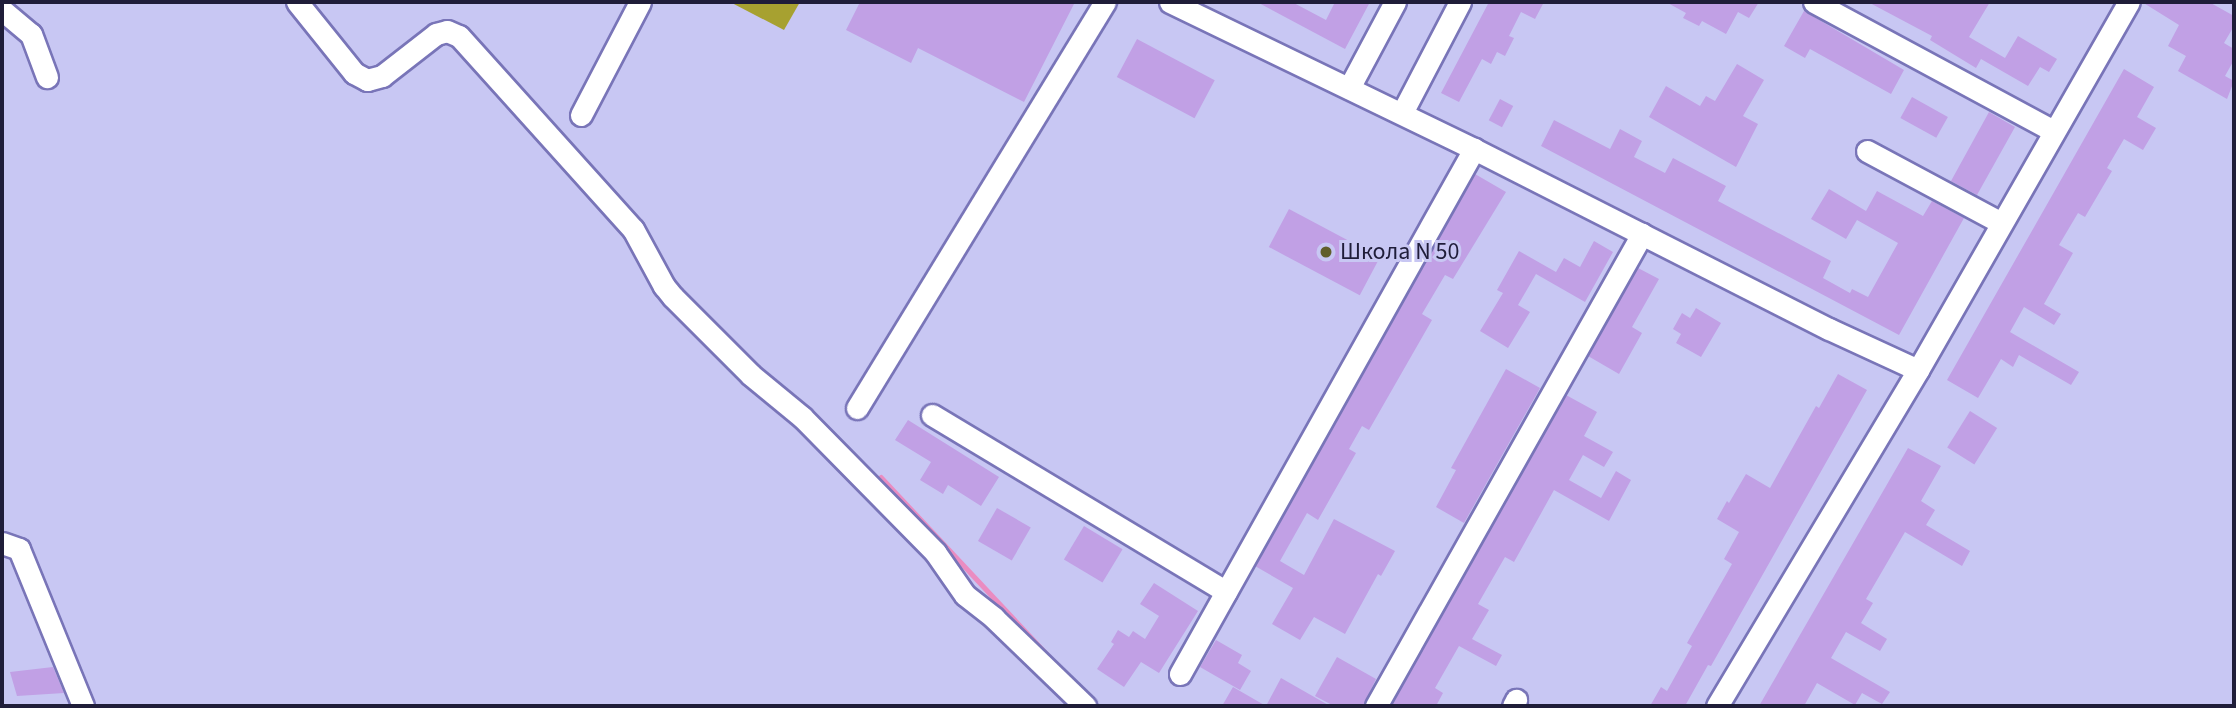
<!DOCTYPE html>
<meta charset="utf-8">
<style>
body{margin:0}
#map{position:relative;width:2236px;height:708px;overflow:hidden;background:#c8c7f3;font-family:"Source Sans 3",sans-serif}
div>[style]{position:absolute}
[style*='--x']{left:calc(var(--x)*1px);top:calc(var(--y)*1px);width:calc(var(--w)*1px);rotate:calc(var(--a)*1deg)}
.forest>*{inset:0;background:#a7a130}
.stream>*{height:4.5px;margin:-2.25px;padding:0 2.25px;transform-origin:2.25px;border-radius:2.25px;background:#ea8cc1}
.building>*{inset:0;background:#c1a0e5;transform-origin:0 0}
.roads{filter:drop-shadow(2px 0 #7975b8) drop-shadow(-2px 0 #7975b8) drop-shadow(0 2px #7975b8) drop-shadow(0 -2px #7975b8)}
.minor>*{height:21px;margin:-10.5px;padding:0 10.5px;transform-origin:10.5px;border-radius:10.5px;background:#fff}
.dots>*{width:19px;height:19px;translate:-50% -50%;box-sizing:border-box;border:4px solid #c8c7f3;border-radius:50%}
span{translate:-50% -50%;white-space:nowrap;text-align:center;line-height:1.15;-webkit-text-stroke:6px #c8c7f3;paint-order:stroke}
.poi-label{font-size:24px;color:#1f1d39}
.left{translate:0 -50%;text-align:left}
.frame{position:absolute;inset:0;border:4px solid #1f1d39;pointer-events:none}
</style>
<div id="map">
<div class="forest">
<i style="clip-path:polygon(730px 2px,800px 2px,784px 30px)"></i>
</div>
<div class="stream">
<i style="--x:881;--y:477;--w:250;--a:46.9"></i>
</div>
<div class="building">
<i style="clip-path:polygon(860px 2px,1075px 2px,1024px 102px,918px 48px,911px 63px,846px 30px)"></i>
<i style="clip-path:polygon(1257px 2px,1292px 2px,1326px 20px,1335px 2px,1370px 2px,1345px 49px)"></i>
<i style="clip-path:polygon(1489px 2px,1544px 2px,1535px 19px,1521px 12px,1509px 36px,1514px 38px,1505px 56px,1497px 52px,1491px 64px,1482px 59px,1459px 102px,1441px 93px)"></i>
<i style="clip-path:polygon(1666px 2px,1759px 2px,1749px 18px,1738px 12px,1726px 34px,1702px 21px,1699px 26px,1683px 18px,1686px 13px)"></i>
<i style="clip-path:polygon(1868px 2px,1990px 2px,1969px 37px,2005px 58px,2018px 36px,2057px 59px,2049px 72px,2040px 67px,2028px 86px,1981px 59px,1976px 68px,1930px 40px,1932px 36px)"></i>
<i style="clip-path:polygon(2142px 2px,2209px 2px,2234px 16px,2234px 26px,2224px 43px,2234px 49px,2234px 60px,2225px 76px,2234px 81px,2227px 99px,2178px 71px,2186px 56px,2168px 46px,2179px 25px)"></i>
<i style="clip-path:polygon(1804px 11px,1904px 70px,1891px 94px,1810px 49px,1805px 58px,1784px 46px)"></i>
<i style="left:1137px;top:39px;width:88px;height:43px;rotate:28deg"></i>
<i style="clip-path:polygon(1737px 64px,1764px 80px,1743px 116px,1758px 124px,1736px 167px,1649px 117px,1666px 86px,1700px 106px,1706px 96px,1715px 101px)"></i>
<i style="clip-path:polygon(2124px 69px,2154px 87px,2137px 117px,2156px 128px,2143px 150px,2124px 139px,2107px 168px,2112px 171px,2085px 217px,2078px 213px,2059px 245px,2073px 253px,2044px 304px,2061px 314px,2054px 325px,2024px 307px,2010px 332px,2079px 372px,2071px 385px,2019px 355px,2013px 367px,2001px 359px,1978px 398px,1947px 380px)"></i>
<i style="left:1912px;top:97px;width:41px;height:24px;rotate:29deg"></i>
<i style="left:1500px;top:99px;width:15px;height:24px;rotate:28deg"></i>
<i style="clip-path:polygon(1989px 112px,2015px 127px,1977px 195px,1945px 178px,1951px 181px)"></i>
<i style="clip-path:polygon(1554px 120px,1610px 149px,1620px 129px,1642px 141px,1634px 157px,1665px 173px,1673px 158px,1726px 186px,1718px 201px,1831px 261px,1823px 278px,1850px 293px,1852px 289px,1868px 297px,1898px 243px,1857px 220px,1846px 239px,1811px 219px,1829px 189px,1866px 211px,1877px 191px,1923px 216px,1932px 201px,1964px 218px,1899px 335px,1541px 146px)"></i>
<i style="clip-path:polygon(1475px 174px,1506px 192px,1453px 279px,1445px 275px,1422px 314px,1432px 320px,1369px 430px,1362px 426px,1349px 449px,1356px 453px,1318px 520px,1307px 513px,1280px 561px,1304px 575px,1334px 519px,1395px 551px,1381px 576px,1378px 574px,1345px 634px,1314px 617px,1300px 640px,1272px 624px,1293px 588px,1255px 566px)"></i>
<i style="left:1289px;top:209px;width:103px;height:43px;rotate:28deg"></i>
<i style="clip-path:polygon(1594px 241px,1613px 252px,1585px 302px,1536px 274px,1518px 305px,1530px 312px,1508px 348px,1480px 331px,1503px 293px,1497px 290px,1519px 251px,1556px 272px,1564px 258px,1580px 267px)"></i>
<i style="clip-path:polygon(1638px 268px,1659px 279px,1632px 327px,1642px 333px,1619px 374px,1588px 356px)"></i>
<i style="clip-path:polygon(1696px 308px,1721px 323px,1701px 357px,1676px 343px,1681px 334px,1673px 329px,1682px 313px,1690px 318px)"></i>
<i style="clip-path:polygon(1506px 369px,1540px 388px,1464px 523px,1436px 507px,1456px 470px,1451px 468px)"></i>
<i style="clip-path:polygon(1838px 374px,1867px 390px,1711px 666px,1708px 665px,1685px 706px,1650px 706px,1661px 687px,1667px 691px,1692px 646px,1687px 643px,1732px 564px,1724px 559px,1739px 532px,1717px 519px,1727px 501px,1729px 503px,1746px 474px,1770px 488px,1816px 406px,1819px 408px)"></i>
<i style="clip-path:polygon(1566px 395px,1597px 412px,1584px 436px,1613px 452px,1604px 467px,1583px 455px,1569px 480px,1601px 498px,1616px 471px,1631px 480px,1609px 521px,1554px 490px,1514px 562px,1505px 557px,1478px 604px,1489px 610px,1472px 639px,1502px 655px,1496px 666px,1459px 646px,1435px 688px,1443px 693px,1436px 706px,1391px 706px)"></i>
<i style="left:1970px;top:411px;width:32px;height:43px;rotate:32deg"></i>
<i style="clip-path:polygon(908px 420px,999px 477px,981px 506px,948px 485px,943px 494px,920px 480px,931px 462px,895px 440px)"></i>
<i style="clip-path:polygon(1908px 448px,1941px 466px,1921px 501px,1935px 510px,1926px 525px,1970px 551px,1962px 566px,1905px 532px,1866px 599px,1873px 603px,1861px 623px,1887px 639px,1880px 651px,1846px 632px,1831px 658px,1890px 692px,1882px 704px,1862px 693px,1855px 705px,1817px 683px,1804px 706px,1759px 706px)"></i>
<i style="left:997px;top:508px;width:39px;height:38px;rotate:30deg"></i>
<i style="left:1084px;top:526px;width:45px;height:39px;rotate:31deg"></i>
<i style="clip-path:polygon(1154px 583px,1198px 611px,1159px 673px,1141px 662px,1124px 687px,1097px 669px,1114px 644px,1111px 642px,1118px 630px,1129px 637px,1133px 631px,1145px 639px,1159px 616px,1140px 604px)"></i>
<i style="clip-path:polygon(1216px 640px,1242px 655px,1238px 663px,1251px 671px,1240px 690px,1200px 667px)"></i>
<i style="clip-path:polygon(1337px 657px,1376px 679px,1363px 706px,1334px 706px,1315px 696px)"></i>
<i style="clip-path:polygon(53px 667px,64px 693px,17px 696px,10px 672px)"></i>
<i style="clip-path:polygon(1281px 678px,1330px 706px,1222px 706px,1233px 687px,1266px 706px)"></i>
</div>
<div class="roads">
<div class="minor">
<i style="--x:297;--y:2;--w:91;--a:51.2"></i>
<i style="--x:354;--y:73;--w:15;--a:28"></i>
<i style="--x:367;--y:80;--w:16;--a:-15"></i>
<i style="--x:382;--y:76;--w:68;--a:-37.9"></i>
<i style="--x:436;--y:34;--w:11;--a:-15"></i>
<i style="--x:447;--y:31;--w:13;--a:23"></i>
<i style="--x:459;--y:36;--w:260;--a:48"></i>
<i style="--x:633;--y:229;--w:65;--a:61.5"></i>
<i style="--x:664;--y:286;--w:14;--a:51"></i>
<i style="--x:673;--y:297;--w:110;--a:45"></i>
<i style="--x:751;--y:375;--w:66;--a:39.5"></i>
<i style="--x:802;--y:417;--w:190;--a:45.4"></i>
<i style="--x:935;--y:552;--w:52;--a:55.1"></i>
<i style="--x:965;--y:595;--w:37;--a:38"></i>
<i style="--x:994;--y:618;--w:127;--a:44"></i>
<i style="--x:1170;--y:2;--w:338;--a:25.8"></i>
<i style="--x:1474;--y:149;--w:398;--a:26.9"></i>
<i style="--x:1829;--y:329;--w:98;--a:24.7"></i>
<i style="--x:1814;--y:2;--w:272;--a:28.3"></i>
<i style="--x:2;--y:10;--w:38;--a:40"></i>
<i style="--x:31;--y:34;--w:46;--a:69.6"></i>
<i style="--x:1349;--y:88;--w:98;--a:-61.9"></i>
<i style="--x:1402;--y:113;--w:125;--a:-62.4"></i>
<i style="--x:581;--y:115;--w:127;--a:-62.4"></i>
<i style="--x:1867;--y:151;--w:152;--a:28.2"></i>
<i style="--x:857;--y:408;--w:476;--a:-58.6"></i>
<i style="--x:932;--y:415;--w:343;--a:31"></i>
<i style="--x:2;--y:543;--w:18;--a:19"></i>
<i style="--x:19;--y:549;--w:170;--a:67.8"></i>
<i style="--x:1180;--y:674;--w:602;--a:-60.75"></i>
<i style="--x:1376;--y:706;--w:542;--a:-60.6"></i>
<i style="--x:1513;--y:706;--w:7;--a:-63"></i>
<i style="--x:1717;--y:706;--w:392;--a:-59.1"></i>
<i style="--x:1918;--y:370;--w:424;--a:-60.2"></i>
</div>
</div>
<div class="dots">
<i style="left:1326px;top:252px;background:#615e2b"></i>
</div>
<div class="poi-label">
<span class="left" style="left:1340px;top:252px">Школа N 50</span>
</div>
<div class="frame"></div>
</div>
